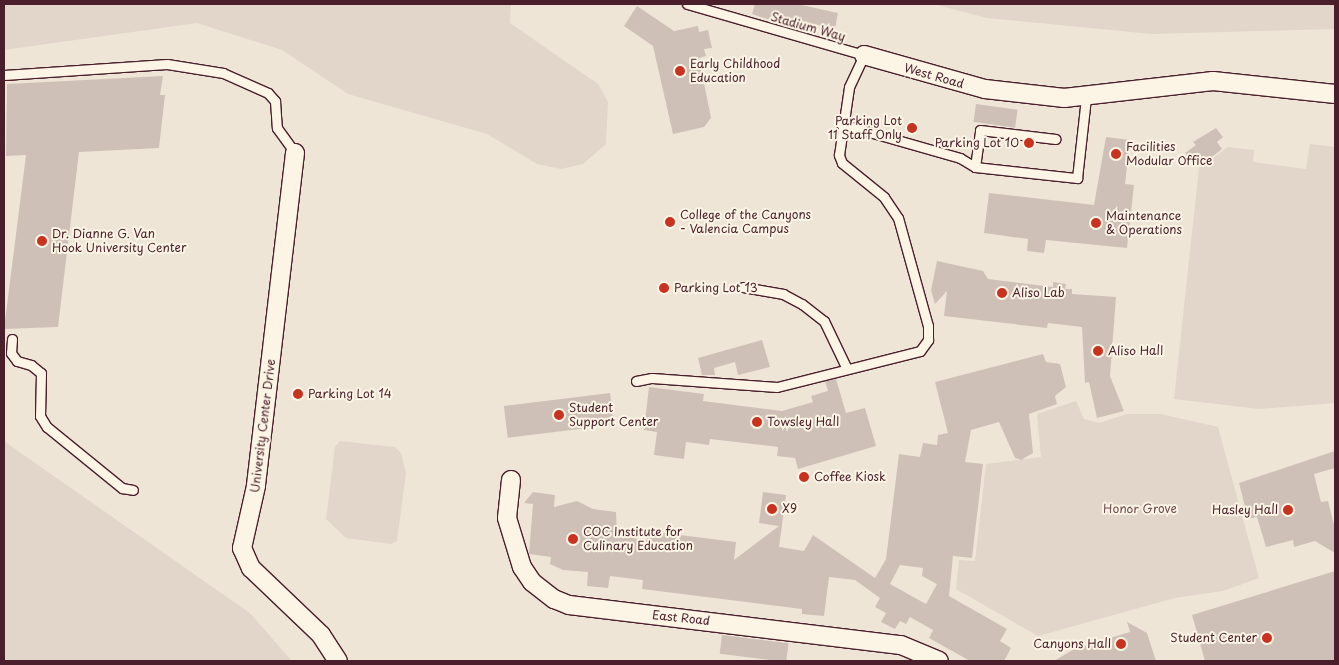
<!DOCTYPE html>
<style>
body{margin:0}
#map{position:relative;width:1339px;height:665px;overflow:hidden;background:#fcf5e5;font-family:"Playpen Sans",sans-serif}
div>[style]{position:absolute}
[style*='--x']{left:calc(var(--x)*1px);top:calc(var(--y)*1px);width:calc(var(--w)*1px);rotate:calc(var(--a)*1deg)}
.built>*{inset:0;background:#eee5d7}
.green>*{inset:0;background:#e2d5ca}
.building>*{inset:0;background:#cfc0b7;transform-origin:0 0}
.roads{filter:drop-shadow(1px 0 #4a1f2b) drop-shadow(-1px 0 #4a1f2b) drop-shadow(0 1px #4a1f2b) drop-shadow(0 -1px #4a1f2b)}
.lane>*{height:9px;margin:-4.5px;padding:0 4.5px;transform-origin:4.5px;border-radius:4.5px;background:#fcf5e5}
.street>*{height:18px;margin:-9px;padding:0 9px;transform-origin:9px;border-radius:9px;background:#fcf5e5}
.dots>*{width:14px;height:14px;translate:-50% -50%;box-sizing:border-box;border:2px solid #fcf5e5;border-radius:50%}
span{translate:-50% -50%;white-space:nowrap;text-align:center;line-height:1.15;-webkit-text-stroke:4px #fcf5e5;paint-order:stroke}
.street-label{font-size:12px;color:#4a1f2b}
.poi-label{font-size:12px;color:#4a1f2b}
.left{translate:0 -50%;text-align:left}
.right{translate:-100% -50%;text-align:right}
.park-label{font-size:12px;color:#704c53}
.frame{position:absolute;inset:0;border:5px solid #4a1f2b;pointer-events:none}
</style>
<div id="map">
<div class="built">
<i style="clip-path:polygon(4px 4px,1335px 4px,1335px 661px,292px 661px,250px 613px,4px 441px)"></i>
</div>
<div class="green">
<i style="clip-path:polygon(4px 4px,511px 4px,510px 23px,598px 84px,608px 102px,606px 144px,583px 164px,561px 169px,537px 164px,487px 134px,348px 94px,282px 50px,197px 23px,4px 50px)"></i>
<i style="clip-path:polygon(933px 4px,1335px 4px,1335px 29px,1151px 34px,987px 18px)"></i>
<i style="clip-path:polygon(1310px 144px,1335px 147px,1335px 403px,1259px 409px,1174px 399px,1199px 168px,1228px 147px,1254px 150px,1253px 162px,1306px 169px)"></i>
<i style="clip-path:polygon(1076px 401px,1084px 419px,1099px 423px,1127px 414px,1161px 414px,1218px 427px,1259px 578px,1223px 591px,1175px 598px,1038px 636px,956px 589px,959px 560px,975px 561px,986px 464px,1041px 457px,1037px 414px)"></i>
<i style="clip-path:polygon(4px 441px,250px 613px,292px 661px,4px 661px)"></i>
<i style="clip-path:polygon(340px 441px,395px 447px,401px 453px,406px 473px,397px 541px,391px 544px,346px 538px,326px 519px,335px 447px)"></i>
</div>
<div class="building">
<i style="clip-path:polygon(755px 4px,797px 4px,838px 13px,835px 29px,800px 21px,798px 29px,752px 14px)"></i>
<i style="clip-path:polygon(637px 6px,674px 31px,698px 26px,699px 32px,708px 30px,712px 48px,704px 49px,706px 56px,699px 58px,711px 118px,704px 127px,673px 134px,653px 46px,624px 26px)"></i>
<i style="clip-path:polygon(163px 76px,160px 95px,165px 95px,159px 148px,79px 152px,58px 327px,4px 329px,26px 155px,6px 156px,7px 84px)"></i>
<i style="left:976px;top:104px;width:42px;height:18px;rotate:8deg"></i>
<i style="clip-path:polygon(1216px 128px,1223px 137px,1217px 142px,1222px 149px,1203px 164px,1198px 157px,1192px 162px,1185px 153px,1196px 145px,1193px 142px)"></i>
<i style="clip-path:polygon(1106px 137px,1130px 140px,1125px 184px,1134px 185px,1127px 248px,1046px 240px,1044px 253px,1027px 251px,1028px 239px,984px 233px,989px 193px,1094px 205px)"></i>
<i style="clip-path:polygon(937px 261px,983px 271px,988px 279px,1053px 287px,1053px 282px,1066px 284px,1065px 289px,1072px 289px,1072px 294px,1116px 297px,1110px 376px,1124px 411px,1097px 418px,1089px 382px,1085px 383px,1082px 327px,1048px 323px,1047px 328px,944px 316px,947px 291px,935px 304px,931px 290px)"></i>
<i style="clip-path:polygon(762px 340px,770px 367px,738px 375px,735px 362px,714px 368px,715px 375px,702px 375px,698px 358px)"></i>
<i style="clip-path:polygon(evenodd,1043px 354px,1046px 362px,1060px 364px,1066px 387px,1055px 396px,1057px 404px,1029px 414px,1033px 453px,1021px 460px,1015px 458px,999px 422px,971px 430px,965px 462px,983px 464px,972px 558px,953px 556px,949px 596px,1007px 629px,1000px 641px,1011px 648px,1004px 661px,970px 661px,929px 638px,933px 630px,910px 617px,906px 624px,900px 621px,895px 629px,881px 622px,886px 613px,875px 607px,880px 598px,855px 580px,829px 577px,824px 616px,802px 614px,802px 609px,642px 589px,643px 580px,610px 576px,608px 588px,587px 586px,588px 572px,563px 570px,550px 564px,551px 557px,529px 554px,533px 504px,524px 503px,533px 492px,555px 495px,554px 507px,577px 501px,593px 509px,616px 512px,617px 536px,647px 540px,648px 531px,736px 542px,734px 560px,779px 526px,759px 523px,763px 492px,786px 495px,779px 547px,804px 551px,813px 535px,875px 578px,886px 559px,899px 454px,920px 457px,923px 443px,937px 445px,938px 435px,948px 433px,935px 382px,1043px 354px,900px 565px,923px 568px,922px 576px,937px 584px,926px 604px,890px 584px,900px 565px)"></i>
<i style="clip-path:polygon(836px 379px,846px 413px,865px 408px,876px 446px,798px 469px,795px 458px,777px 456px,778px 447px,710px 439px,709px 445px,686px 442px,684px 459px,654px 455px,657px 432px,644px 430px,649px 387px,704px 394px,703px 401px,782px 411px,813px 402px,811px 396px,828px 391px,825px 381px)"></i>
<i style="left:610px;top:393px;width:32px;height:107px;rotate:83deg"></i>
<i style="clip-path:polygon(1335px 451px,1335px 468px,1314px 474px,1321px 502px,1328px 501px,1335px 529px,1335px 553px,1315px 541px,1294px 547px,1293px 540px,1266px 547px,1257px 517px,1248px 519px,1239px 483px)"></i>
<i style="clip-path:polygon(1335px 571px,1335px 661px,1205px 661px,1192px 615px)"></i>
<i style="clip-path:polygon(1127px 622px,1147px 633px,1156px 661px,1054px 661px,1074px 649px,1130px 632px)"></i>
<i style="left:722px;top:635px;width:67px;height:19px;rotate:7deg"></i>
</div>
<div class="roads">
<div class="lane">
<i style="--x:4;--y:75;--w:163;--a:-3.9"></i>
<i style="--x:167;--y:64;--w:57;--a:9.1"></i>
<i style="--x:223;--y:73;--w:49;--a:24"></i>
<i style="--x:268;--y:93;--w:11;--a:49"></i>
<i style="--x:275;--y:101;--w:27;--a:86"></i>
<i style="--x:277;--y:128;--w:31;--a:54"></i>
<i style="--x:841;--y:124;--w:124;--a:15.9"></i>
<i style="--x:960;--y:158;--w:17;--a:31"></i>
<i style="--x:975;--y:167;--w:103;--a:6.2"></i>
<i style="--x:1077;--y:178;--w:81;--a:-83.6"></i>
<i style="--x:975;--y:167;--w:37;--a:-82"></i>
<i style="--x:980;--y:130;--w:76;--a:6.8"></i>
<i style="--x:743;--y:287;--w:41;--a:9.9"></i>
<i style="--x:783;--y:294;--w:21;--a:28"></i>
<i style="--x:802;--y:304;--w:28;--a:38"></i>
<i style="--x:824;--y:321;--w:53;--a:64.4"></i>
<i style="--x:12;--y:339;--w:14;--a:94"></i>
<i style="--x:11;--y:353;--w:10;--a:53"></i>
<i style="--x:17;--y:361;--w:15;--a:16"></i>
<i style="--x:31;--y:365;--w:13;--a:39"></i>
<i style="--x:41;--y:373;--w:43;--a:91.3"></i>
<i style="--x:40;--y:416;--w:13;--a:58"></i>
<i style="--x:47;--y:427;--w:97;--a:39.1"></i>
<i style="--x:122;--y:488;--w:11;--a:10"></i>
<i style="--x:636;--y:381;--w:16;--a:-11"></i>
<i style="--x:652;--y:378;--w:125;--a:4.1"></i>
<i style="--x:777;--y:387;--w:147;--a:-14.1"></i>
<i style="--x:920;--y:351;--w:14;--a:-54"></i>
<i style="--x:928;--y:340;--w:14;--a:-90"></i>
<i style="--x:928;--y:326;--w:112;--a:-105.5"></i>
<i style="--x:898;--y:218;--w:25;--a:-124"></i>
<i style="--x:884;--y:197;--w:54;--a:-141"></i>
<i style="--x:842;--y:163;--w:9;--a:-111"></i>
<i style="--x:839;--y:155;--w:69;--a:-81.6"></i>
<i style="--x:849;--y:87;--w:35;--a:-65"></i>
<i style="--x:864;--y:55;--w:184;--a:-163.9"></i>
</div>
<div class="street">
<i style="--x:864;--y:55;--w:126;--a:15.7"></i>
<i style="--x:985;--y:89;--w:80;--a:6.5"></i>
<i style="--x:1064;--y:98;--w:150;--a:-6.5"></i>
<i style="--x:1213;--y:81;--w:123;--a:6.1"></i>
<i style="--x:295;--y:153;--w:335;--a:96.7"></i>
<i style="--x:256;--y:486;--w:64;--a:102.7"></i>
<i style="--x:242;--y:548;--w:22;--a:66"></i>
<i style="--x:251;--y:568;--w:97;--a:43.7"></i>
<i style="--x:321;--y:635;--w:31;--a:57"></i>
<i style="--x:511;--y:480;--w:38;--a:96"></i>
<i style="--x:507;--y:518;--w:51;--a:73"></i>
<i style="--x:522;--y:567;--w:18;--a:56"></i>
<i style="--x:532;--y:582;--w:28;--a:38"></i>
<i style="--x:554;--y:599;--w:16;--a:22"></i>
<i style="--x:569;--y:605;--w:334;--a:6.9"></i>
<i style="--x:901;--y:645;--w:41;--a:22.8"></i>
</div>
</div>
<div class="dots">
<i style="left:680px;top:71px;background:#c8321e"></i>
<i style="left:912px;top:128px;background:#c8321e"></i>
<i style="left:1029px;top:143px;background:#c8321e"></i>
<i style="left:1116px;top:154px;background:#c8321e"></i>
<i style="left:670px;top:222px;background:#c8321e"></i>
<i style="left:1096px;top:223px;background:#c8321e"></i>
<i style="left:42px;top:241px;background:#c8321e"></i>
<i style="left:664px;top:288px;background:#c8321e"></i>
<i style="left:1002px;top:293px;background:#c8321e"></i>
<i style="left:1098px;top:351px;background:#c8321e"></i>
<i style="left:298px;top:394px;background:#c8321e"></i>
<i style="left:559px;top:415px;background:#c8321e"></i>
<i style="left:757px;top:422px;background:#c8321e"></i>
<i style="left:804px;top:477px;background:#c8321e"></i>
<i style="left:772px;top:509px;background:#c8321e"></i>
<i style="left:1288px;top:510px;background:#c8321e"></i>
<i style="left:573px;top:539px;background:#c8321e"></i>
<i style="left:1267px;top:638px;background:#c8321e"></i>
<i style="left:1121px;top:644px;background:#c8321e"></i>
</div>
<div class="street-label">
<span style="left:808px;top:27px;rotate:16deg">Stadium Way</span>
<span style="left:934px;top:76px;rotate:16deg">West Road</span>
<span style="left:263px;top:426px;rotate:-83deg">University Center Drive</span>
<span style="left:681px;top:618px;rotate:6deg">East Road</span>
</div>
<div class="poi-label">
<span class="left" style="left:690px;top:71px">Early Childhood<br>Education</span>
<span class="right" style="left:902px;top:128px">Parking Lot<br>11 Staff Only</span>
<span class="right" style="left:1019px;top:143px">Parking Lot 10</span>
<span class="left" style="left:1126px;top:154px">Facilities<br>Modular Office</span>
<span class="left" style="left:680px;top:222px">College of the Canyons<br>- Valencia Campus</span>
<span class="left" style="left:1106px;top:223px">Maintenance<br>&amp; Operations</span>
<span class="left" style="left:52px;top:241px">Dr. Dianne G. Van<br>Hook University Center</span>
<span class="left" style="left:674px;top:288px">Parking Lot 13</span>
<span class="left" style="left:1012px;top:293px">Aliso Lab</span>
<span class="left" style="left:1108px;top:351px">Aliso Hall</span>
<span class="left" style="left:308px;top:394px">Parking Lot 14</span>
<span class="left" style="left:569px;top:415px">Student<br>Support Center</span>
<span class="left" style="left:767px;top:422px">Towsley Hall</span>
<span class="left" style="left:814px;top:477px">Coffee Kiosk</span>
<span class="left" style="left:782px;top:509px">X9</span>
<span class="right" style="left:1278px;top:510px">Hasley Hall</span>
<span class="left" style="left:583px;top:539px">COC Institute for<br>Culinary Education</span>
<span class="right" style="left:1257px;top:638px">Student Center</span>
<span class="right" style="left:1111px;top:644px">Canyons Hall</span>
</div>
<div class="park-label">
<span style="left:1140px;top:509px">Honor Grove</span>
</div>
<div class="frame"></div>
</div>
